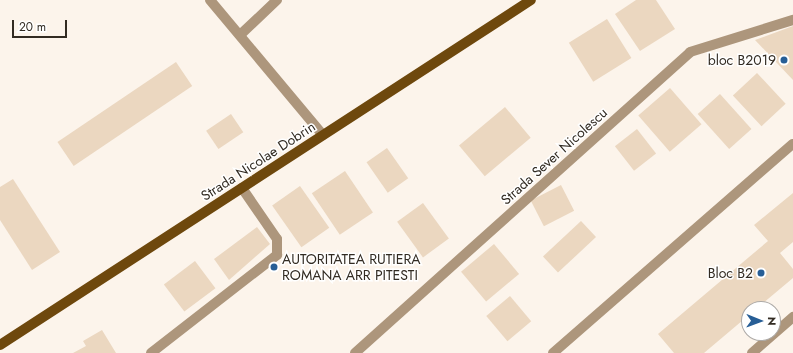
<!DOCTYPE html>
<style>
body{margin:0}
#map{position:relative;width:793px;height:353px;overflow:hidden;background:#fcf4eb;font-family:Jost,sans-serif}
div>[style]{position:absolute}
[style*='--x']{left:calc(var(--x)*1px);top:calc(var(--y)*1px);width:calc(var(--w)*1px);rotate:calc(var(--a)*1deg)}
.building>*{inset:0;background:#ebd7c0;transform-origin:0 0}
.service>*{height:10px;margin:-5px;padding:0 5px;transform-origin:5px;border-radius:5px;background:#ad967c}
.minor>*{height:10px;margin:-5px;padding:0 5px;transform-origin:5px;border-radius:5px;background:#ad967c}
.primary>*{height:10px;margin:-5px;padding:0 5px;transform-origin:5px;border-radius:5px;background:#6e480d}
.dots>*{width:11px;height:11px;translate:-50% -50%;box-sizing:border-box;border:2px solid #fff;border-radius:50%}
span{translate:-50% -50%;white-space:nowrap;text-align:center;line-height:1.15;-webkit-text-stroke:3px #fff;paint-order:stroke}
.poi-label{font-size:14px;color:#322b22}
.right{translate:-100% -50%;text-align:right}
.left{translate:0 -50%;text-align:left}
.street-label{font-size:14px;color:#322b22}
.north{position:absolute;left:741px;top:301px;width:40px;height:40px;box-sizing:border-box;background:#fff;border:1px solid #adaaa7;border-radius:50%;rotate:91deg;font-size:11px;font-weight:700;line-height:16px;text-align:center;color:#322b22}
.north::after{content:'';display:block;margin:auto;width:14px;height:18px;background:#275e96;clip-path:polygon(50% 0,100% 100%,50% 72%,0 100%)}
.scale{position:absolute;left:12px;top:20px;width:55px;height:18px;box-sizing:border-box;border:2px solid #322b22;border-top:0;padding-left:5px;font-size:12px;line-height:14px;white-space:nowrap;color:#322b22;-webkit-text-stroke:3px #fff;paint-order:stroke}
</style>
<div id="map">
<div class="building">
<i style="clip-path:polygon(636px 0,656px 0,675px 29px,640px 51px,615px 14px)"></i>
<i style="left:607px;top:19px;width:46px;height:45px;rotate:58deg"></i>
<i style="clip-path:polygon(793px 26px,793px 80px,755px 40px)"></i>
<i style="left:176px;top:62px;width:29px;height:143px;rotate:56deg"></i>
<i style="left:757px;top:73px;width:42px;height:33px;rotate:47deg"></i>
<i style="left:670px;top:88px;width:48px;height:42px;rotate:49deg"></i>
<i style="left:720px;top:94px;width:47px;height:30px;rotate:48deg"></i>
<i style="left:505px;top:107px;width:40px;height:60px;rotate:50deg"></i>
<i style="left:231px;top:114px;width:22px;height:30px;rotate:56deg"></i>
<i style="left:637px;top:129px;width:31px;height:28px;rotate:52deg"></i>
<i style="left:387px;top:148px;width:37px;height:25px;rotate:55deg"></i>
<i style="left:345px;top:171px;width:50px;height:40px;rotate:56deg"></i>
<i style="clip-path:polygon(13px 179px,60px 252px,32px 270px,0 220px,0 187px)"></i>
<i style="left:561px;top:185px;width:29px;height:34px;rotate:63deg"></i>
<i style="left:300px;top:186px;width:51px;height:34px;rotate:55deg"></i>
<i style="clip-path:polygon(793px 193px,793px 242px,780px 253px,793px 269px,793px 278px,756px 309px,749px 309px,749px 315px,704px 353px,674px 353px,658px 334px,768px 241px,754px 225px)"></i>
<i style="left:423px;top:203px;width:44px;height:32px;rotate:54deg"></i>
<i style="left:581px;top:221px;width:22px;height:52px;rotate:47deg"></i>
<i style="clip-path:polygon(257px 227px,270px 244px,229px 280px,214px 259px)"></i>
<i style="left:494px;top:244px;width:39px;height:43px;rotate:50deg"></i>
<i style="left:195px;top:261px;width:34px;height:39px;rotate:53deg"></i>
<i style="left:510px;top:296px;width:33px;height:31px;rotate:50deg"></i>
<i style="clip-path:polygon(102px 330px,116px 353px,73px 353px,86px 346px,83px 341px)"></i>
</div>
<div class="service">
<i style="--x:210;--y:0;--w:176;--a:50.1"></i>
<i style="--x:240;--y:35;--w:51;--a:-43.4"></i>
</div>
<div class="minor">
<i style="--x:151;--y:353;--w:160;--a:-37.9"></i>
<i style="--x:277;--y:255;--w:16;--a:-90"></i>
<i style="--x:277;--y:239;--w:62;--a:-124.5"></i>
<i style="--x:355;--y:353;--w:450;--a:-41.9"></i>
<i style="--x:690;--y:52;--w:108;--a:-17.3"></i>
<i style="--x:553;--y:353;--w:318;--a:-41.1"></i>
<i style="--x:752;--y:353;--w:55;--a:-41.3"></i>
</div>
<div class="primary">
<i style="--x:0;--y:345;--w:633;--a:-33.01"></i>
</div>
<div class="dots">
<i style="left:784px;top:60px;background:#275e96"></i>
<i style="left:274px;top:267px;background:#275e96"></i>
<i style="left:761px;top:273px;background:#275e96"></i>
</div>
<div class="poi-label">
<span class="right" style="left:776px;top:60px">bloc B2019</span>
<span class="left" style="left:282px;top:267px">AUTORITATEA RUTIERA<br>ROMANA ARR PITESTI</span>
<span class="right" style="left:753px;top:273px">Bloc B2</span>
</div>
<div class="street-label">
<span style="left:554px;top:156px;rotate:-42deg">Strada Sever Nicolescu</span>
<span style="left:258px;top:161px;rotate:-33deg">Strada Nicolae Dobrin</span>
</div>
<div class="north">N</div>
<div class="scale">20 m</div>
</div>
